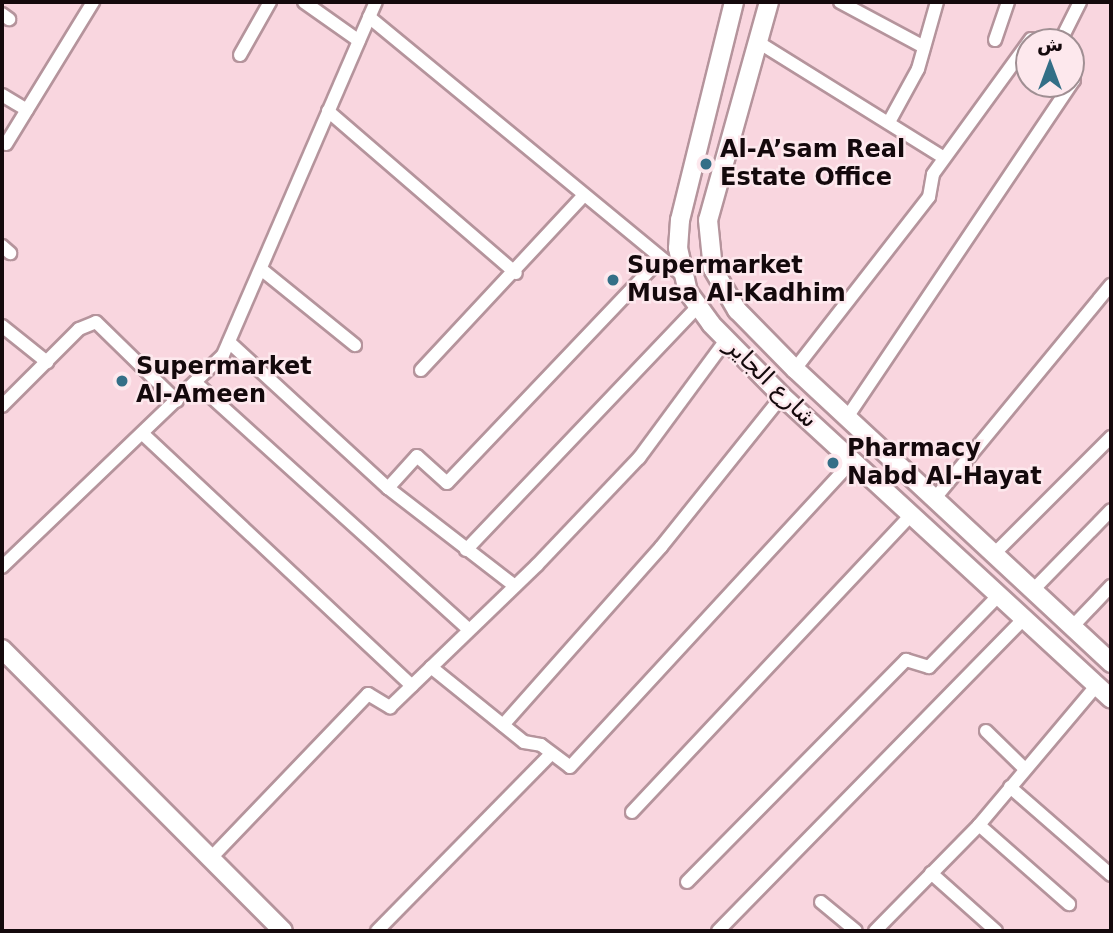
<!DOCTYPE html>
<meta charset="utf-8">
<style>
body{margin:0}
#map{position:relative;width:1113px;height:933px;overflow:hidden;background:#f9d6df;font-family:"DejaVu Sans",Cairo,sans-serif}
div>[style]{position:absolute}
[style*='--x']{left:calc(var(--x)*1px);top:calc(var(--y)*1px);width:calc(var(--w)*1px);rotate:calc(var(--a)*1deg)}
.roads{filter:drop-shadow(2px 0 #b5949c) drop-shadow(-2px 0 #b5949c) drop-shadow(0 2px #b5949c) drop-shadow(0 -2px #b5949c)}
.street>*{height:12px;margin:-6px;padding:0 6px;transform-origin:6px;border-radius:6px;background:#fff}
.secondary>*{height:18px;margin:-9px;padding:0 9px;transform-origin:9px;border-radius:9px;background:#fff}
.dots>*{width:19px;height:19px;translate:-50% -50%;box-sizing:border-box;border:4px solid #fde8ed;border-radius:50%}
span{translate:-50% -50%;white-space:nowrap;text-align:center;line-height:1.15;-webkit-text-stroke:5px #fde8ed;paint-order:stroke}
.poi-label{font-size:24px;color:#14090c;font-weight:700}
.left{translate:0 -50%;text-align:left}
.street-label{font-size:24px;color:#14090c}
.frame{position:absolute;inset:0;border:4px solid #14090c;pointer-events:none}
.north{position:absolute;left:1015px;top:28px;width:70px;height:70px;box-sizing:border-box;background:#fde8ed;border:2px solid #a08f93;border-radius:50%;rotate:0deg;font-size:19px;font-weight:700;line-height:28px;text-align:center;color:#14090c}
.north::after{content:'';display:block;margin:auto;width:24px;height:32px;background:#346f87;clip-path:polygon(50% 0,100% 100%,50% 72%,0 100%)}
</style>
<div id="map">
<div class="roads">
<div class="street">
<i style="--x:304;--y:2;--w:67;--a:35.3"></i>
<i style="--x:840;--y:2;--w:95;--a:28.2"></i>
<i style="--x:2;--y:14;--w:9;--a:36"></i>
<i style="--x:369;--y:17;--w:404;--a:39.5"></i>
<i style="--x:995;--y:40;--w:40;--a:-71.1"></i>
<i style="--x:758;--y:42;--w:219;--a:31.9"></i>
<i style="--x:1060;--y:42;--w:45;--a:-63.4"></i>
<i style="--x:240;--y:55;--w:61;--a:-60.5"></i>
<i style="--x:2;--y:95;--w:29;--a:31"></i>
<i style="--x:328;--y:111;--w:248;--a:40.8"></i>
<i style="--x:889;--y:122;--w:60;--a:-61.3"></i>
<i style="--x:918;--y:69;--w:70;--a:-74.2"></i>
<i style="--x:6;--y:144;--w:167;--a:-58.5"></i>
<i style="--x:2;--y:246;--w:11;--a:41"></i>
<i style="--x:261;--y:269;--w:121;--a:39"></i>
<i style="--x:2;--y:326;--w:58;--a:38.7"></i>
<i style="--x:229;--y:342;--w:216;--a:42.6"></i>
<i style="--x:388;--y:488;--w:160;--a:37.7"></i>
<i style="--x:795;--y:369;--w:218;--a:-52.1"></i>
<i style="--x:929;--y:197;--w:23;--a:-80"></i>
<i style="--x:933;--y:174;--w:167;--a:-54"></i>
<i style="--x:421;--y:370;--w:238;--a:-47"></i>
<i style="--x:196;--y:383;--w:368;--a:42.1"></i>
<i style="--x:2;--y:406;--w:109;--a:-45"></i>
<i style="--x:79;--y:329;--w:18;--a:-22"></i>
<i style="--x:96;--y:322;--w:113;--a:44.3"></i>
<i style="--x:848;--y:416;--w:405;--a:-56.1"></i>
<i style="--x:1074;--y:80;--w:6;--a:-121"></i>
<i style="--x:144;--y:435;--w:367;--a:43.1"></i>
<i style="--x:388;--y:488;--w:43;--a:-47.8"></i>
<i style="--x:417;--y:456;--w:40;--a:42"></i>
<i style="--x:447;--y:483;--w:308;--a:-46.4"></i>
<i style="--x:936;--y:497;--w:275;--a:-50.5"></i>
<i style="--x:466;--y:550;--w:337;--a:-46.4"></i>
<i style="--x:996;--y:552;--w:163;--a:-45"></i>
<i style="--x:2;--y:567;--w:306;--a:-43.8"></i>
<i style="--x:223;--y:355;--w:385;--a:-66.6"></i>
<i style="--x:1034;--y:589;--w:110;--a:-45.7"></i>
<i style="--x:1072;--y:627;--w:57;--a:-46.4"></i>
<i style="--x:431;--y:667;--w:119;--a:38.9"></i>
<i style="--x:524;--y:742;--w:17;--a:10"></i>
<i style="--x:541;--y:745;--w:36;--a:37"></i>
<i style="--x:570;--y:767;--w:416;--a:-47.3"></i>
<i style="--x:503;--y:725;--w:238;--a:-48.4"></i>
<i style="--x:661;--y:547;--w:193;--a:-51.3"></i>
<i style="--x:986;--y:731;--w:54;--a:44.3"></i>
<i style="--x:1010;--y:787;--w:134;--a:41.1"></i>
<i style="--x:632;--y:812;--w:407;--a:-46.8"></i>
<i style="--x:979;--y:825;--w:120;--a:41.3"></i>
<i style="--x:209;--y:860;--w:230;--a:-46.2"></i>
<i style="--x:368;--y:694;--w:26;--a:31"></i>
<i style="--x:390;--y:707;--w:204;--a:-44"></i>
<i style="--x:537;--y:565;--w:148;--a:-46.4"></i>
<i style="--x:639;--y:458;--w:147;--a:-53.6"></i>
<i style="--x:931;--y:873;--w:87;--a:41.7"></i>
<i style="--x:687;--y:882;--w:312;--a:-45.4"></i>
<i style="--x:906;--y:660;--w:24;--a:17"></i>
<i style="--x:929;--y:667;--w:100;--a:-45.8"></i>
<i style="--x:821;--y:902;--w:45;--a:39.6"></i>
<i style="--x:377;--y:931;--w:247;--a:-45.5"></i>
<i style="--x:718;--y:931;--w:438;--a:-45.6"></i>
<i style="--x:875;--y:931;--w:148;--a:-45.5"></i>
<i style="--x:979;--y:825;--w:183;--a:-49.9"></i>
</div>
<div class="secondary">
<i style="--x:734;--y:2;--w:225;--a:103.9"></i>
<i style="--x:680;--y:220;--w:28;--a:94"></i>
<i style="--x:678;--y:248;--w:45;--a:77.2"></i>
<i style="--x:688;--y:292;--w:39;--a:54"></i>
<i style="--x:711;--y:324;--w:101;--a:45.4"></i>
<i style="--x:782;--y:396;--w:447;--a:42.6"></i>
<i style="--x:769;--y:2;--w:226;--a:105.6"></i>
<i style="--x:708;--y:220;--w:49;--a:84.2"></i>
<i style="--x:713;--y:269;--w:48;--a:59.7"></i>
<i style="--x:737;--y:310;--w:83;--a:45.5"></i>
<i style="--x:795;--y:369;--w:432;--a:42.9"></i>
<i style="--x:2;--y:649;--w:398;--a:45.1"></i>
</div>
</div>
<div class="dots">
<i style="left:706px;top:164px;background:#346f87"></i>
<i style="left:613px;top:280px;background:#346f87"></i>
<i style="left:122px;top:381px;background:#346f87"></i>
<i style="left:833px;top:463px;background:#346f87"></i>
</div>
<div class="poi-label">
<span class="left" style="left:720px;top:164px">Al-A’sam Real<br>Estate Office</span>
<span class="left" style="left:627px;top:280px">Supermarket<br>Musa Al-Kadhim</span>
<span class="left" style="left:136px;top:381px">Supermarket<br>Al-Ameen</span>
<span class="left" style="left:847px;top:463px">Pharmacy<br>Nabd Al-Hayat</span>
</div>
<div class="street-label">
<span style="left:771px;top:383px;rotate:44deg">شارع الجاير</span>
</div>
<div class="frame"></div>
<div class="north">ش</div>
</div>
